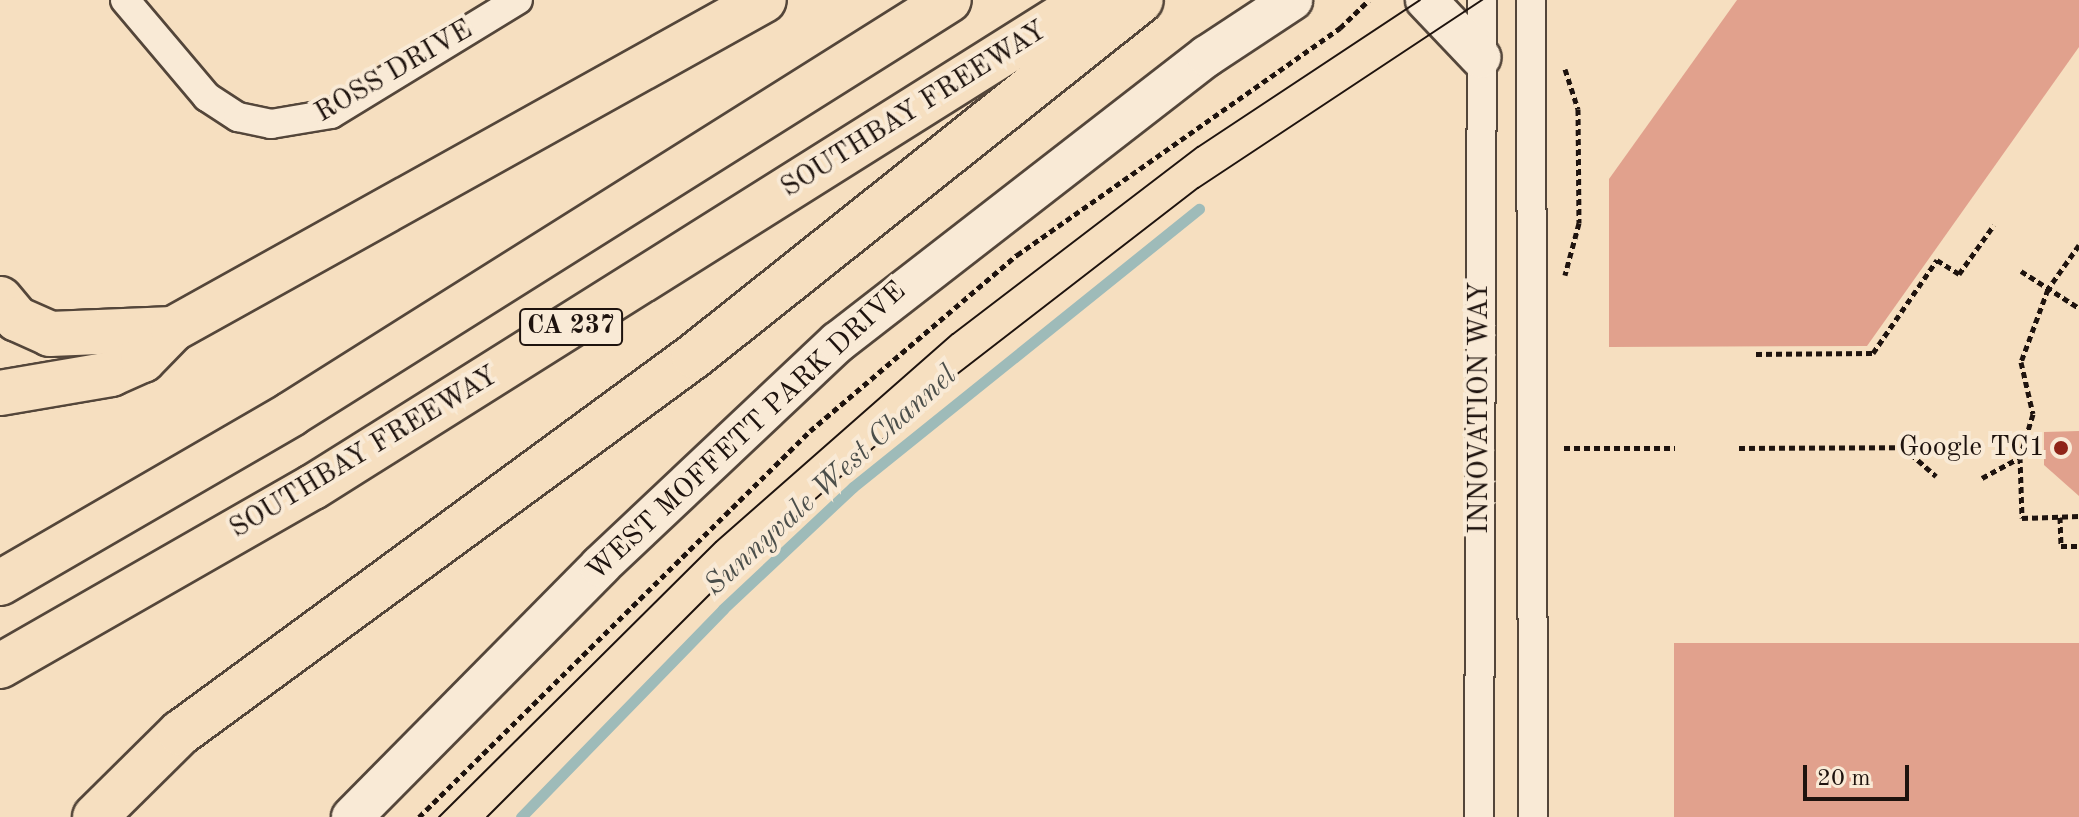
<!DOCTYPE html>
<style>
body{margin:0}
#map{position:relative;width:2079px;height:817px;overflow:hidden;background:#f6dfc0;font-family:"Old Standard TT",serif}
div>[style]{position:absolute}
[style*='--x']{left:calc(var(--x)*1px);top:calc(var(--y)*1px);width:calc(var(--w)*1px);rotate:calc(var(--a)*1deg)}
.stream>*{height:11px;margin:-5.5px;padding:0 5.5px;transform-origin:5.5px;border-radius:5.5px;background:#9ebbb9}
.building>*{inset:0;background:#e1a18d;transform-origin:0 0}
.path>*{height:5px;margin-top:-2.5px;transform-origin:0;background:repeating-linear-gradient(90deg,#1e130e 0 6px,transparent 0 10px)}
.roads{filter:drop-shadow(2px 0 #54463a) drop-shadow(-2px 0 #54463a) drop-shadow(0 2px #54463a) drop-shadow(0 -2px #54463a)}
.minor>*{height:28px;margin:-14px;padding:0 14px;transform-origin:14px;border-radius:14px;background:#f9ead6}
.secondary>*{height:40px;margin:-20px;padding:0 20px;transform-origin:20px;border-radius:20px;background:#f9ead6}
.motorway>*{height:44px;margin:-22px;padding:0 22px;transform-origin:22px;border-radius:22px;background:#f6dfc0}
.tram>*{height:2px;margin:-1px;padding:0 1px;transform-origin:1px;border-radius:1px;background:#1e130e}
.dots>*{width:22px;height:22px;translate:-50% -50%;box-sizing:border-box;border:4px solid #f9ead6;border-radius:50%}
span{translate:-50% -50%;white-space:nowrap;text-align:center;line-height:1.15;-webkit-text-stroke:8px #f9ead6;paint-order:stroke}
.shield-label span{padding:2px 6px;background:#f9ead6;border:2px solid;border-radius:6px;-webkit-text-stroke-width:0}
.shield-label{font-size:26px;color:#1e130e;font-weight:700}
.street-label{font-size:28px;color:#1e130e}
.poi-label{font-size:28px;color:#1e130e}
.right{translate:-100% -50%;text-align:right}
.water-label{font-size:30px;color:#4b4e4a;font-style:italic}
.scale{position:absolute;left:1803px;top:765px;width:106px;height:36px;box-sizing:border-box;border:4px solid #1e130e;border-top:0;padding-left:10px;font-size:24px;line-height:28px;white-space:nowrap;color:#1e130e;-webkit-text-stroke:6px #f9ead6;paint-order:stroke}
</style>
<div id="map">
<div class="stream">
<i style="--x:521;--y:817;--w:290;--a:-45.8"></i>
<i style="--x:723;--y:609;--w:178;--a:-43.2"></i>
<i style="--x:853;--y:487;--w:444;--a:-38.8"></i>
</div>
<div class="building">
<i style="clip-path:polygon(1737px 0,2079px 0,2079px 47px,1867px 346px,1609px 347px,1609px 179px)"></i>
<i style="clip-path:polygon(2079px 431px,2079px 496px,2044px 465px,2044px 432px)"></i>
<i style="left:2079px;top:643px;width:174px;height:405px;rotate:90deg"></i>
</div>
<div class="path">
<i style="--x:1565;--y:69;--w:42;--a:72"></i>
<i style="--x:1578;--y:109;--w:114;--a:89.5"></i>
<i style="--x:1579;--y:223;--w:54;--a:105.1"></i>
<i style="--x:2079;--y:245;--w:54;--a:125.2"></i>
<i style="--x:2048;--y:289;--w:78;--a:110.3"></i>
<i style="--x:2021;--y:362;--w:53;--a:77"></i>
<i style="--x:2033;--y:414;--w:45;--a:106.8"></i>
<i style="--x:2020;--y:457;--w:61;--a:88.1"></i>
<i style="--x:2022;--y:518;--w:57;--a:-2"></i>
<i style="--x:2021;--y:271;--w:69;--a:32.5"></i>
<i style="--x:1756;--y:354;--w:117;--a:-0.5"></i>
<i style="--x:1873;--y:353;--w:113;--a:-55.5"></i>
<i style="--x:1937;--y:260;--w:26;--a:32"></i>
<i style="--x:1959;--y:274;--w:60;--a:-54.5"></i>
<i style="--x:1564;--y:448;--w:111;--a:0"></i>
<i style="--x:1739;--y:448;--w:164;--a:-0.3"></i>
<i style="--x:1903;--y:447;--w:44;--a:41.3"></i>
<i style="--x:1982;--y:478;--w:42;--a:-28.4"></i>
<i style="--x:2060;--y:517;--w:29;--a:88"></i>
<i style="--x:2061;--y:546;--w:18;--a:0"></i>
<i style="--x:419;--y:817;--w:549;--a:-44.63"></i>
<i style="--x:810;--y:431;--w:272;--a:-40.4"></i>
<i style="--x:1017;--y:255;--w:395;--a:-35.1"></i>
<i style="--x:1340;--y:28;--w:40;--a:-44"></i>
</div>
<div class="roads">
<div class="minor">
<i style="--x:125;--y:0;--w:127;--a:49.8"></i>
<i style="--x:207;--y:97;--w:37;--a:33"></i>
<i style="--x:238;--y:117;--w:34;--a:12"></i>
<i style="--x:271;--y:124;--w:61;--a:-9.5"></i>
<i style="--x:331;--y:114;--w:219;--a:-31.4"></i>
<i style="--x:1531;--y:0;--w:817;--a:89.86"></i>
<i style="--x:1479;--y:817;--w:817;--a:-89.79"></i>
</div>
<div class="secondary">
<i style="--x:1426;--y:0;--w:79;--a:46.5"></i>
<i style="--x:352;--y:817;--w:353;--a:-45.3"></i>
<i style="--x:600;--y:566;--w:327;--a:-43.3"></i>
<i style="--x:838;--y:342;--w:467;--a:-37.8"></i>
<i style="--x:1207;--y:56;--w:102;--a:-33.4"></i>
</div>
<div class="motorway">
<i style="--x:0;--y:299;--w:26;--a:50"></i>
<i style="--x:17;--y:319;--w:36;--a:24"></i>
<i style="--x:50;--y:334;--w:123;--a:-2.3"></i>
<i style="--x:0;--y:393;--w:113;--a:-9.7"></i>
<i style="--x:111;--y:374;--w:35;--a:-24"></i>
<i style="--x:143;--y:360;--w:43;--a:-45.9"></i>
<i style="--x:173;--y:329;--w:676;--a:-29.1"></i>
<i style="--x:0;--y:583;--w:337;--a:-30.1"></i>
<i style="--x:291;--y:414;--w:777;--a:-32.18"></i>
<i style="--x:0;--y:666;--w:361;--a:-29.8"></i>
<i style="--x:313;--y:487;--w:915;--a:-32.14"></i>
<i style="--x:95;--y:817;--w:120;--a:-44.7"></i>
<i style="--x:180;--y:733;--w:637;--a:-36.26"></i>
<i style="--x:694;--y:356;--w:571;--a:-38.53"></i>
</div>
</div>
<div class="tram">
<i style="--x:439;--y:817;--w:390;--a:-44.8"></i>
<i style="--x:716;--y:542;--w:315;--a:-41.3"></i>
<i style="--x:953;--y:334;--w:308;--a:-37.4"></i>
<i style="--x:1198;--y:147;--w:266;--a:-33.5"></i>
<i style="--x:487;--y:817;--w:338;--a:-45"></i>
<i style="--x:726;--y:578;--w:302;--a:-41.5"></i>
<i style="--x:952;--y:378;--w:311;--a:-37.7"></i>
<i style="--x:1198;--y:188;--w:341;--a:-33.5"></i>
</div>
<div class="dots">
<i style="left:2061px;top:448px;background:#8f2418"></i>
</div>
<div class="shield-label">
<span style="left:571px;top:327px">CA 237</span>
</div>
<div class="street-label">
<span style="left:394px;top:72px;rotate:-30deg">ROSS DRIVE</span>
<span style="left:914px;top:110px;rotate:-32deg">SOUTHBAY FREEWAY</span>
<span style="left:1480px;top:408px;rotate:-90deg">INNOVATION WAY</span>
<span style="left:747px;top:432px;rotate:-43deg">WEST MOFFETT PARK DRIVE</span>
<span style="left:364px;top:453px;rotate:-31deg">SOUTHBAY FREEWAY</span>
</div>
<div class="poi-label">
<span class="right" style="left:2045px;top:448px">Google TC1</span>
</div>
<div class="water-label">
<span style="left:831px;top:481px;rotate:-42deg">Sunnyvale West Channel</span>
</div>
<div class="scale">20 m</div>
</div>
